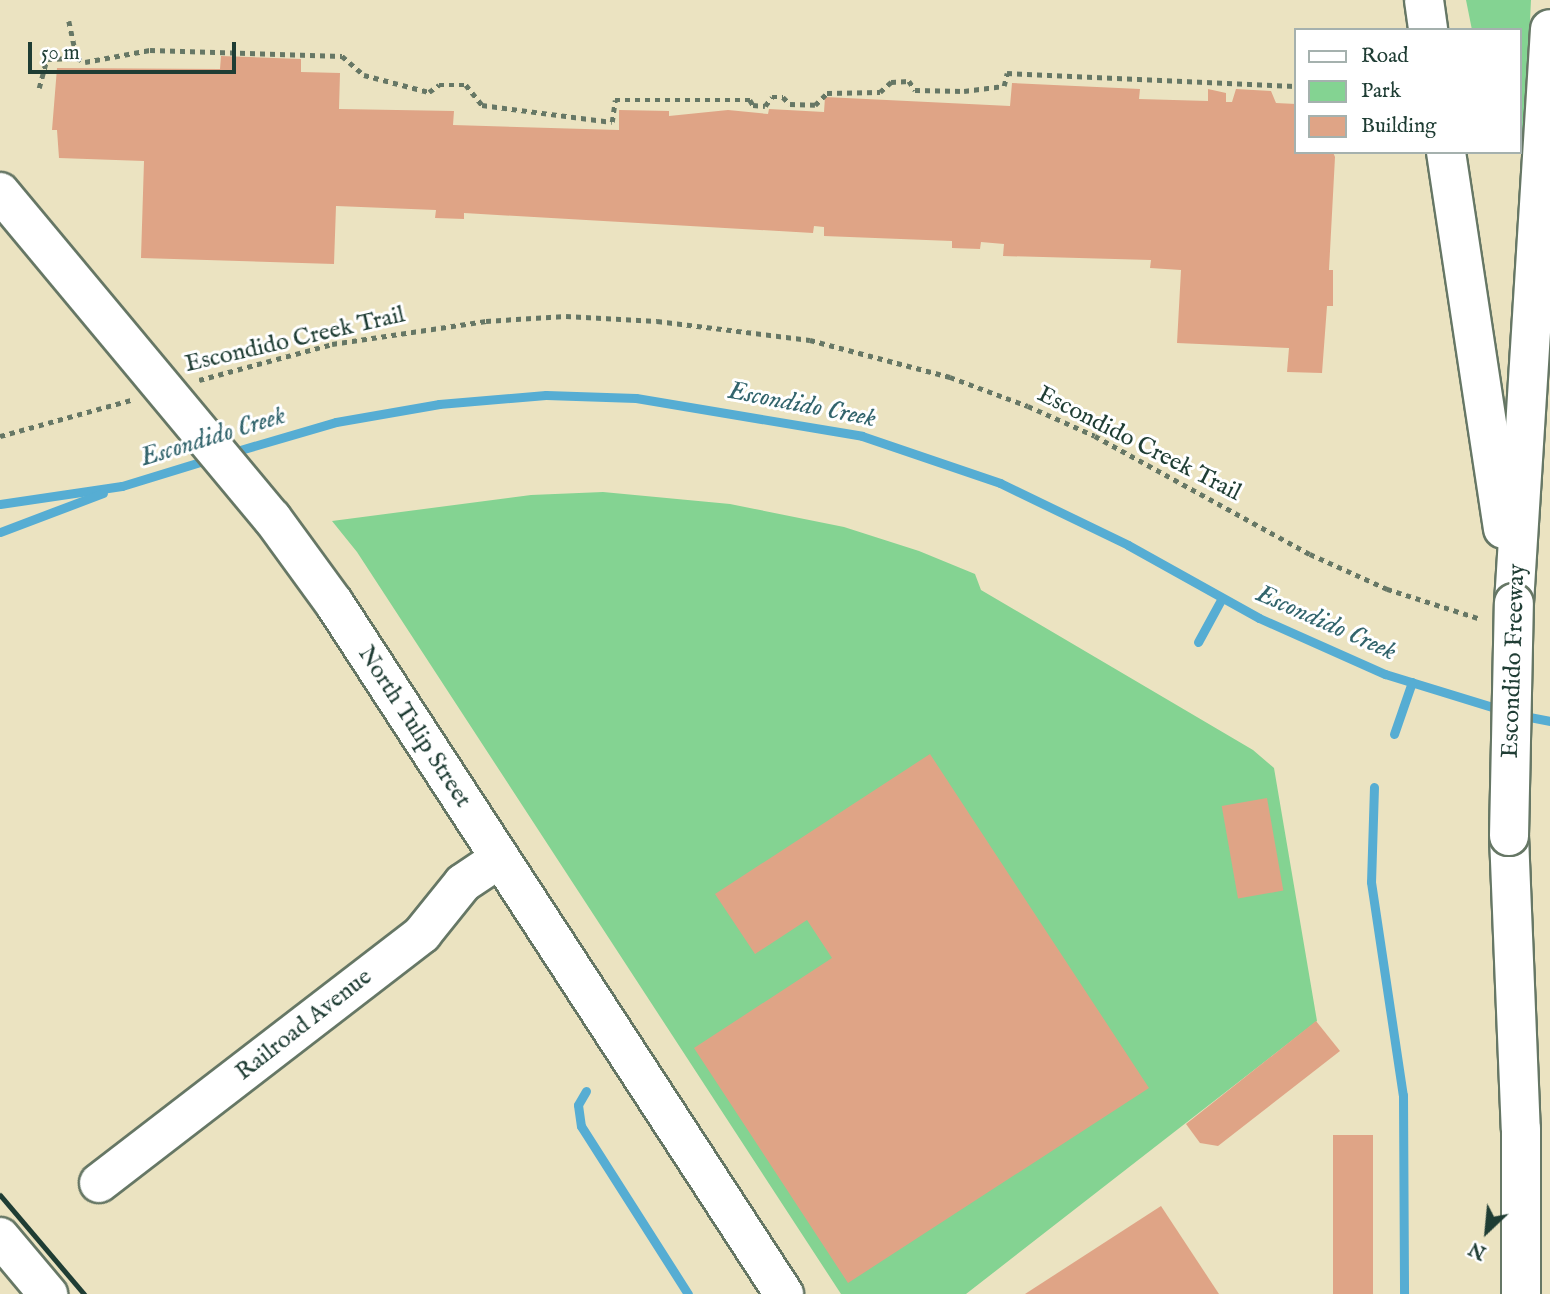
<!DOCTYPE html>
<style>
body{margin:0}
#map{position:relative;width:1550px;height:1294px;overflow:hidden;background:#ebe3c1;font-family:"IM FELL English",serif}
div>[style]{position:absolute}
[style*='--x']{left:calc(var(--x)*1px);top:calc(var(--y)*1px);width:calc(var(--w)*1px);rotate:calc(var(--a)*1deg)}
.green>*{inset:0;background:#84d392}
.stream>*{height:9px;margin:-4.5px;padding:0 4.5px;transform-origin:4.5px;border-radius:4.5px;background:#56add3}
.building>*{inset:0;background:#dfa486;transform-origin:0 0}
.path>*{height:4.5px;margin-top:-2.25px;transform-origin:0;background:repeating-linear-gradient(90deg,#667765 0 5px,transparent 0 10px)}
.roads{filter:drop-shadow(2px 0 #667765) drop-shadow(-2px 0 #667765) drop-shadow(0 2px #667765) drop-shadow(0 -2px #667765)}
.minor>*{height:38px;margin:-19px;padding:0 19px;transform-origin:19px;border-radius:19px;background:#fff}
.highway>*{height:38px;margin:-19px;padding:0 19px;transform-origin:19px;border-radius:19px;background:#fff}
.rail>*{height:5px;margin:-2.5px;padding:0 2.5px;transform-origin:2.5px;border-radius:2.5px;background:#1f3d34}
.bridges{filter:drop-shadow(2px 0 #667765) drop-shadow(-2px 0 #667765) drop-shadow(0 2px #667765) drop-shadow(0 -2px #667765)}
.highway-bridge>*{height:38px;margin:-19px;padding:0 19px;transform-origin:19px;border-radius:19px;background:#fff}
span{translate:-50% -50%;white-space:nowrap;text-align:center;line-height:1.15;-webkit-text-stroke:6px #fff;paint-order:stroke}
.street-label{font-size:24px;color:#1f3d34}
.water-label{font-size:26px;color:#32646c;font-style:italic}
.legend{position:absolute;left:1294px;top:28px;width:228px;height:126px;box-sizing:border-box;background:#fff;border:2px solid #a5b1ae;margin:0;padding:9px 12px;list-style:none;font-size:21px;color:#1f3d34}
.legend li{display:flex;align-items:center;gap:14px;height:35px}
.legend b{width:35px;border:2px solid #a5b1ae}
.north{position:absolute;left:1452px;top:1196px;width:70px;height:70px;-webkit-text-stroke:5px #fff;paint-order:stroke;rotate:206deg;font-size:19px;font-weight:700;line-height:28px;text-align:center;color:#1f3d34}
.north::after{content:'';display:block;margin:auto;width:24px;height:32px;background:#1f3d34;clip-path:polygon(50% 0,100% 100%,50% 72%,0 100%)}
.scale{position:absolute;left:28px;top:42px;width:208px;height:32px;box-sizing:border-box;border:4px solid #1f3d34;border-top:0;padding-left:9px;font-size:21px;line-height:24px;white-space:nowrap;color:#1f3d34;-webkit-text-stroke:5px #fff;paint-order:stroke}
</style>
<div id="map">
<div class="green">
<i style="clip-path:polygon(1466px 0,1531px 0,1524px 147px,1520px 148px,1520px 30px,1472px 30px)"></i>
<i style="clip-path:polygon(603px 492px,730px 504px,844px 527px,919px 551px,975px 574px,981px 590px,1253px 750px,1274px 768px,1317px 1021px,966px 1294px,841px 1294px,357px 552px,332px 521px,531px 495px)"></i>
</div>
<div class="stream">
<i style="--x:230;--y:453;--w:110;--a:-16.3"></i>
<i style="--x:336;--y:422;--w:105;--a:-9.9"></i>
<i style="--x:439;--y:404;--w:107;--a:-4.8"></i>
<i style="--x:546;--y:395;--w:90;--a:1.9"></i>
<i style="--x:636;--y:398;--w:229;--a:9.5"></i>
<i style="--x:862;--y:436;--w:146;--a:18.8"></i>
<i style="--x:1000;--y:483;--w:142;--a:25.8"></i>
<i style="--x:1128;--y:545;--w:150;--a:29.1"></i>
<i style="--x:1259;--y:618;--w:138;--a:24"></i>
<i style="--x:1385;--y:674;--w:122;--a:17.1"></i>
<i style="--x:0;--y:504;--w:123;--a:-8.4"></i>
<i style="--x:122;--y:486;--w:92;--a:-17.1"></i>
<i style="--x:0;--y:532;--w:110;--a:-20.7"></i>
<i style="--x:1198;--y:642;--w:50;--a:-61.4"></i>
<i style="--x:1519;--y:715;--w:32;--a:11"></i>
<i style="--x:1394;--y:734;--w:55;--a:-70.9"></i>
<i style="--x:1374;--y:787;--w:95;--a:91.8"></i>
<i style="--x:1371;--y:882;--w:215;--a:81.5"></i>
<i style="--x:1403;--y:1095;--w:199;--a:89.7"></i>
<i style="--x:586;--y:1091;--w:16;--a:120"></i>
<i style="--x:578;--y:1105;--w:21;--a:82"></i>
<i style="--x:581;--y:1126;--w:199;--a:57.5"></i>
</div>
<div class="building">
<i style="clip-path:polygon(221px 56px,301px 59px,301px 72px,340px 73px,339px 109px,454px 111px,453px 125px,619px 130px,619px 110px,669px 111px,669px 116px,728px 110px,768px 114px,769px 109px,824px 112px,825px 97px,1010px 106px,1012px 83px,1140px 89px,1139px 99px,1208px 101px,1208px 89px,1226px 93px,1226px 102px,1232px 102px,1236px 89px,1271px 91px,1276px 103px,1296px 104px,1296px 152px,1333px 152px,1335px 157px,1329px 270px,1333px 270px,1333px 306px,1327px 306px,1322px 373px,1287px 372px,1289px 348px,1177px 343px,1181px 270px,1150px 268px,1151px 260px,1003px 256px,1004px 244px,981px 242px,980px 249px,952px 248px,952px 241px,824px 236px,824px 227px,814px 226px,813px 233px,464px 213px,464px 219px,435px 218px,436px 210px,336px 206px,334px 264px,141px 258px,144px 161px,59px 158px,57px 130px,52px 130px,57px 68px,220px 69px)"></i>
<i style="clip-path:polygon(930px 754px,1149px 1088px,848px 1283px,694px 1048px,832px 958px,807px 920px,755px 954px,715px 894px)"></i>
<i style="left:1267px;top:798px;width:94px;height:46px;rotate:80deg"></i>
<i style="clip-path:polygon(1316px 1021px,1340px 1051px,1218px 1146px,1200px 1143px,1186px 1124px)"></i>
<i style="left:1333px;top:1135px;width:40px;height:159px"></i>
<i style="clip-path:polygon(1161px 1206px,1219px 1294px,1025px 1294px)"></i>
</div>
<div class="path">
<i style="--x:69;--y:21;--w:38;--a:78"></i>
<i style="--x:39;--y:88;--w:30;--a:-75"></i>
<i style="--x:47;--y:59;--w:30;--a:-2"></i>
<i style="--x:77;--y:58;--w:9;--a:27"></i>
<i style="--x:85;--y:62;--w:66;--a:-10.5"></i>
<i style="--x:150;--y:50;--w:192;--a:1.8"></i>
<i style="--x:342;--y:56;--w:29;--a:41"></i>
<i style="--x:364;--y:75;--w:67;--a:14.7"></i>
<i style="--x:429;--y:92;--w:12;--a:-35"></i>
<i style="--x:439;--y:85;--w:27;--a:0"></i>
<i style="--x:466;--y:85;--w:26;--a:51"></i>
<i style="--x:482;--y:105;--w:131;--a:7.5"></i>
<i style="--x:612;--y:122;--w:22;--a:-82"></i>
<i style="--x:615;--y:100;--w:135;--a:0"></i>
<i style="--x:750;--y:100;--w:6;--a:59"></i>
<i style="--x:753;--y:105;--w:12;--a:5"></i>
<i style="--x:765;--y:106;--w:11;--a:-52"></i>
<i style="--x:772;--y:97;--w:11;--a:0"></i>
<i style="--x:783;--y:97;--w:10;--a:45"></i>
<i style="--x:790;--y:104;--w:25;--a:2"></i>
<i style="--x:815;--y:105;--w:17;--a:-45"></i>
<i style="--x:827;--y:93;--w:53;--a:-1.1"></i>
<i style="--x:880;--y:92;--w:15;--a:-42"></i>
<i style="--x:891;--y:82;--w:18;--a:-3"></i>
<i style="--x:909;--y:81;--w:11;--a:56"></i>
<i style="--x:915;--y:90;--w:49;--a:1.2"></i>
<i style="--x:964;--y:91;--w:40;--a:-7.1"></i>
<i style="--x:1004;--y:86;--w:13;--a:-77"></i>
<i style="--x:1007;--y:73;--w:289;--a:2.6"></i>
<i style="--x:199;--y:380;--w:138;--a:-15.1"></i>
<i style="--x:332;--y:344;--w:156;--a:-8.5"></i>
<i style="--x:486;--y:321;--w:80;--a:-3.6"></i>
<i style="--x:566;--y:316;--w:91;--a:3.1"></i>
<i style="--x:657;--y:321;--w:154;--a:7.1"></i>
<i style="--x:810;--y:340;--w:145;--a:14.8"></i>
<i style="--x:950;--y:377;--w:83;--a:20.4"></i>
<i style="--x:1028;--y:406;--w:73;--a:24.1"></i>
<i style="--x:1095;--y:436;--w:245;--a:28.8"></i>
<i style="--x:1310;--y:554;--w:85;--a:24.4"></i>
<i style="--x:1387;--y:589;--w:99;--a:17.7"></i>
<i style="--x:0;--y:436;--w:139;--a:-15.4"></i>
</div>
<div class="roads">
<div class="minor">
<i style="--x:0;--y:192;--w:425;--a:50.2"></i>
<i style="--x:272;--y:518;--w:105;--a:53.9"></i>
<i style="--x:334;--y:603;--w:825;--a:56.93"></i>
<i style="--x:99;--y:1183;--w:408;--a:-37.6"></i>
<i style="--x:422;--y:934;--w:65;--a:-51.2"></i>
<i style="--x:463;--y:883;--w:43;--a:-33.7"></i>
<i style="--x:0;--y:1237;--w:75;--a:49.9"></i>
</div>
<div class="highway">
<i style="--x:1424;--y:0;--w:30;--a:82"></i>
<i style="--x:1446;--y:152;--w:381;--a:81.4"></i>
<i style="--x:1514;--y:603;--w:575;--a:-86.41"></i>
<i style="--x:1509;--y:836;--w:293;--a:87.7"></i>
<i style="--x:1521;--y:1129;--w:165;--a:90"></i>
</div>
</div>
<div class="rail">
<i style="--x:0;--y:1195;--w:130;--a:49.7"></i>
</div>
<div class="bridges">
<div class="highway-bridge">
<i style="--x:1509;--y:836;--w:233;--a:-88.8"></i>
</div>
</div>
<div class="street-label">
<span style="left:295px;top:340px;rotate:-13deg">Escondido Creek Trail</span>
<span style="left:1139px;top:444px;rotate:27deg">Escondido Creek Trail</span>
<span style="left:1514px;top:661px;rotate:-88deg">Escondido Freeway</span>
<span style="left:414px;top:727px;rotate:57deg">North Tulip Street</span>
<span style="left:304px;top:1025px;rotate:-38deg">Railroad Avenue</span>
</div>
<div class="water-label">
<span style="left:802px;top:405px;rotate:11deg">Escondido Creek</span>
<span style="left:213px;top:437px;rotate:-17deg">Escondido Creek</span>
<span style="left:1326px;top:623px;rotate:24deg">Escondido Creek</span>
</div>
<ul class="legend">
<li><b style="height:9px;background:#fff"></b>Road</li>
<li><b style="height:19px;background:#84d392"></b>Park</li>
<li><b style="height:19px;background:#dfa486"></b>Building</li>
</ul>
<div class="north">N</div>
<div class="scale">50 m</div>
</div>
